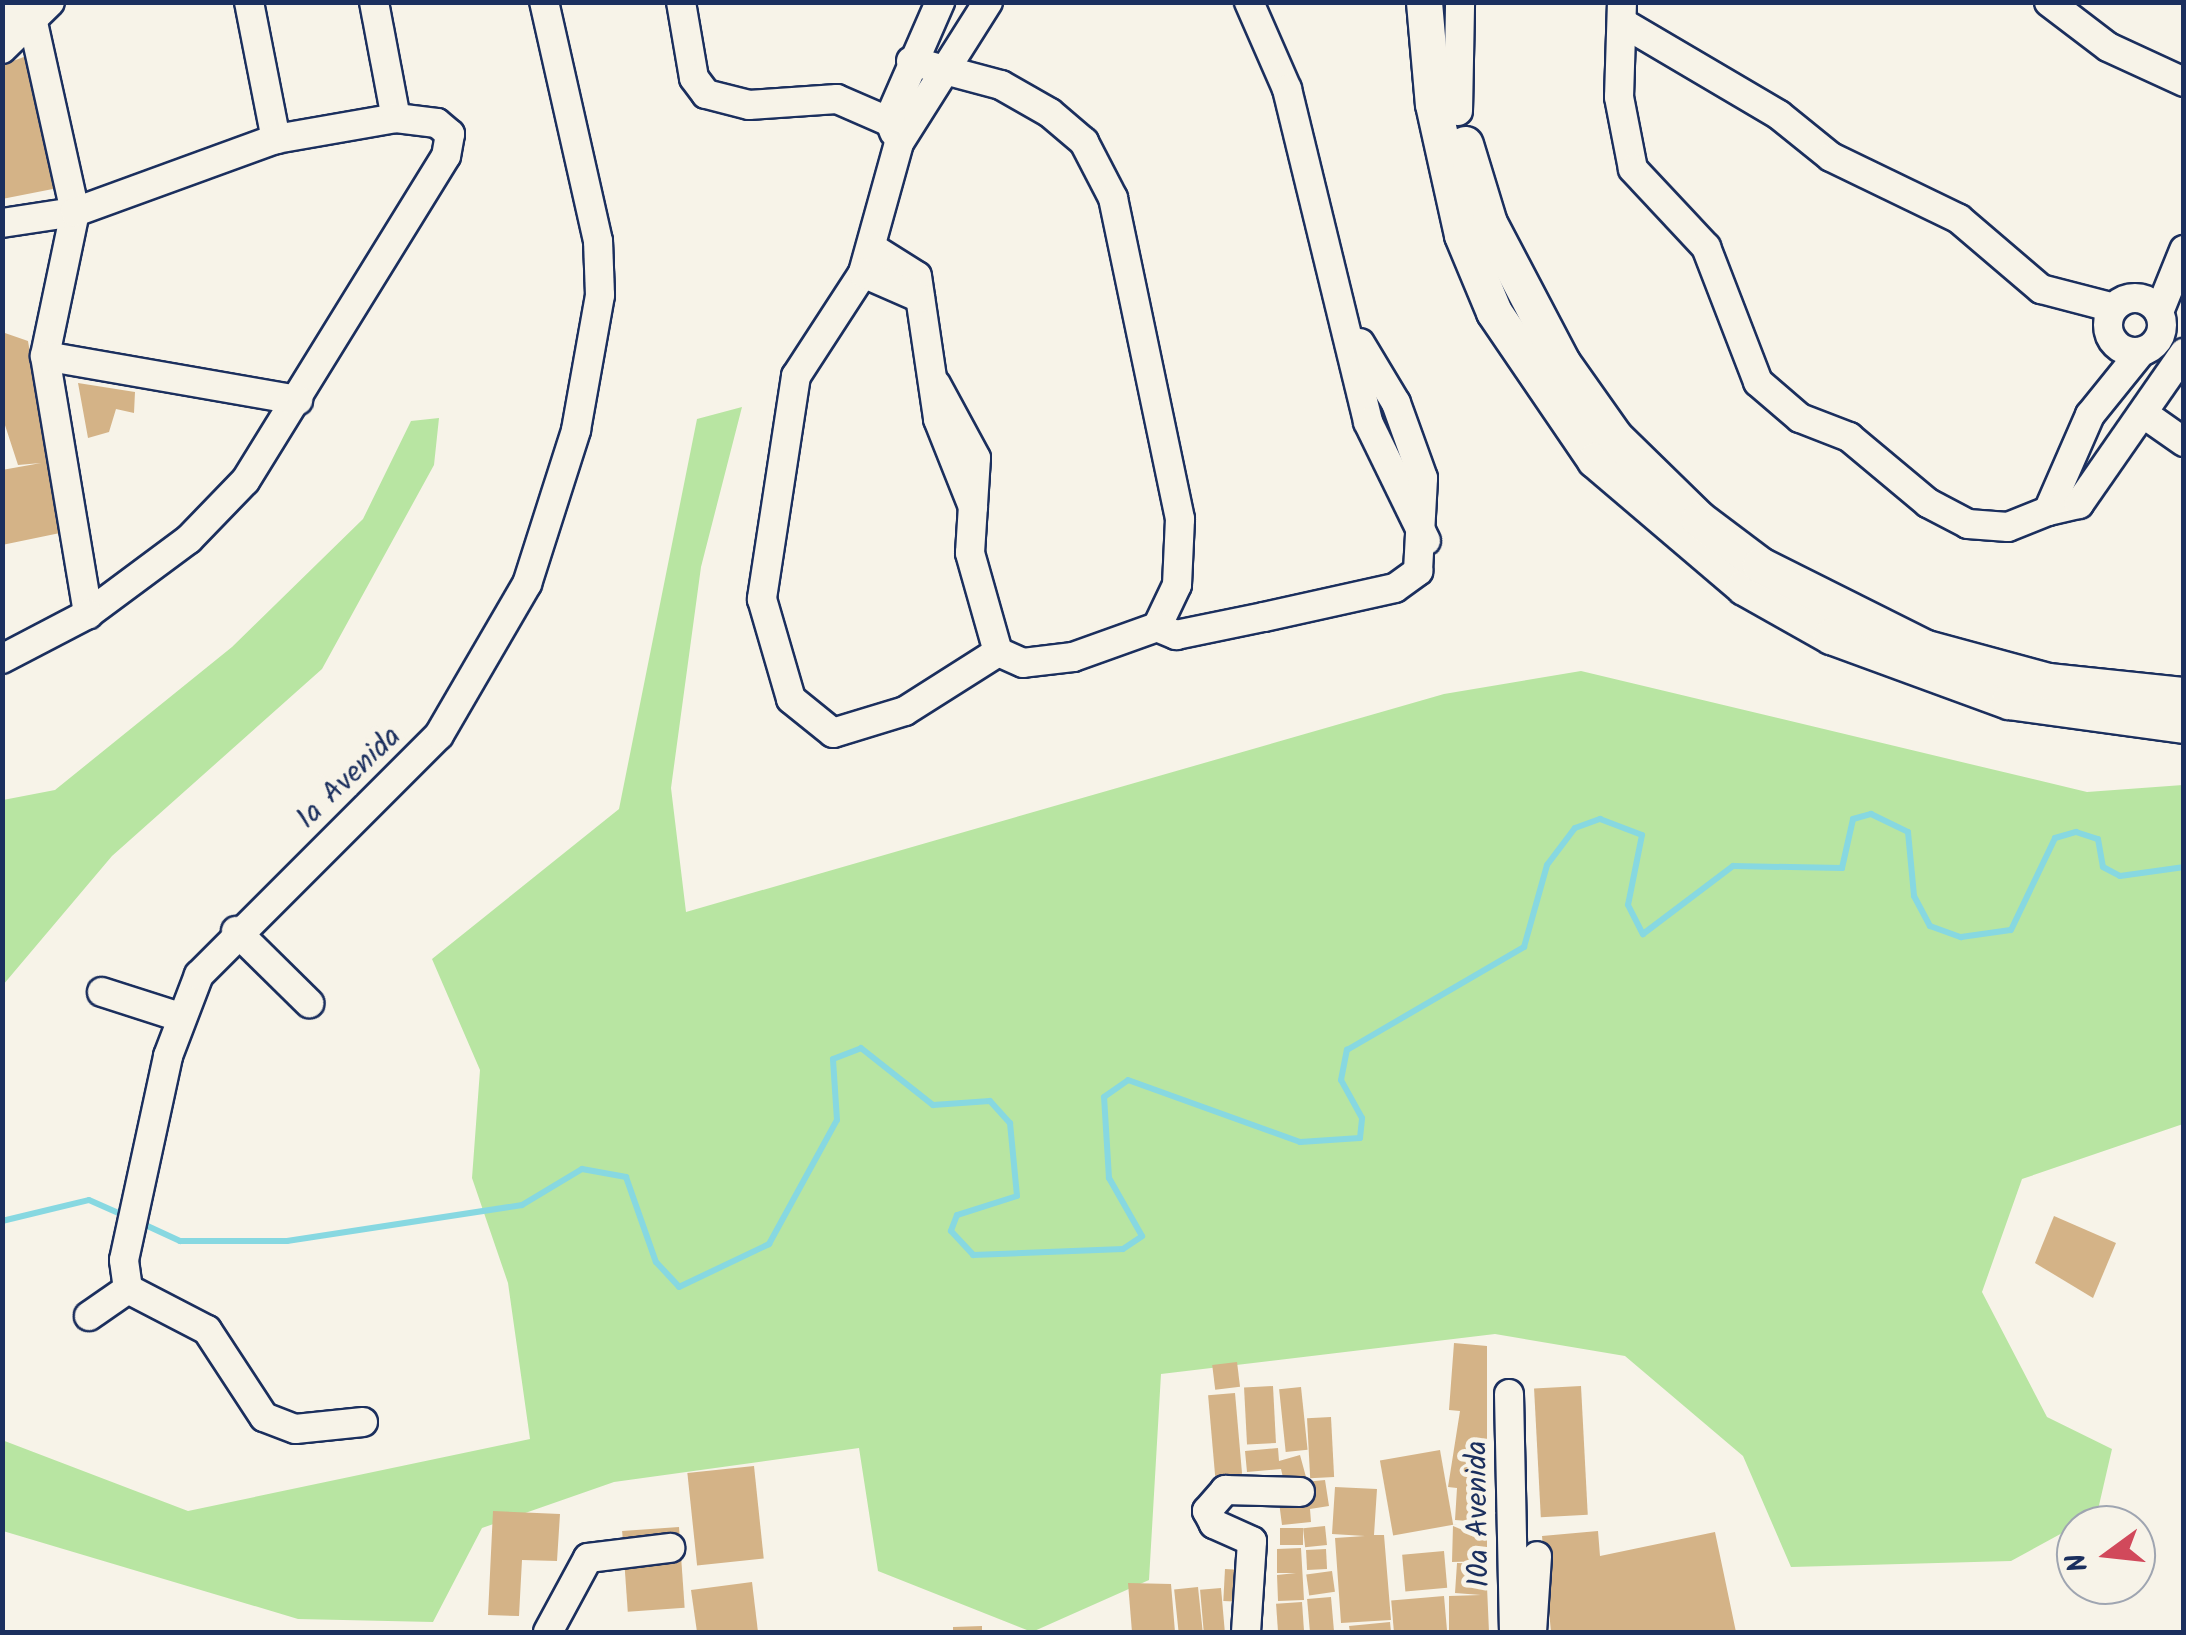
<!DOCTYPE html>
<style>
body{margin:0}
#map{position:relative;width:2186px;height:1635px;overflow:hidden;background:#f7f3e8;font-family:Kalam,sans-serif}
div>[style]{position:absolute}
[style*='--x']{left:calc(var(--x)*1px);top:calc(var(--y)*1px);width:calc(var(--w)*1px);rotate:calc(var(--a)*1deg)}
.green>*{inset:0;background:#b8e5a2}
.stream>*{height:6px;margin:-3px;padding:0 3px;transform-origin:3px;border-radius:3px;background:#87d8e1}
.building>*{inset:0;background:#d4b387;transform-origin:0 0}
.roads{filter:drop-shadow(2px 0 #1b2f5e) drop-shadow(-2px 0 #1b2f5e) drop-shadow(0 2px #1b2f5e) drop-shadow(0 -2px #1b2f5e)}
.minor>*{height:28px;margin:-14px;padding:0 14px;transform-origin:14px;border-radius:14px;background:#f7f3e8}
.minor>.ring{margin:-14px;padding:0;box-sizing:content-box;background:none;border:28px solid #f7f3e8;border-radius:50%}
.major>*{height:35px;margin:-17.5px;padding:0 17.5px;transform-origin:17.5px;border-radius:17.5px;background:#f7f3e8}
span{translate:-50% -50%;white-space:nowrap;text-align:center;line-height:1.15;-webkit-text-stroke:10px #f7f3e8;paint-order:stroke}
.street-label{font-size:30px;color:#1b2f5e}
.frame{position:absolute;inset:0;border:5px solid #1b2f5e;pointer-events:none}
.north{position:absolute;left:2056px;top:1505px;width:100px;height:100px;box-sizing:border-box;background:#f7f3e8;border:2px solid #9fa5b1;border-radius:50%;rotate:255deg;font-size:28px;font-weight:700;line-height:40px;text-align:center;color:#1b2f5e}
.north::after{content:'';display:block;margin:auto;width:35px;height:45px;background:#d1495b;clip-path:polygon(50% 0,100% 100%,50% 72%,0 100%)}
</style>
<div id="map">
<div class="green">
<i style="clip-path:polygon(742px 407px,701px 567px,671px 788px,686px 912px,1444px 694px,1581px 671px,2087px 792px,2183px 785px,2183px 1124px,2022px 1179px,1982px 1292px,2047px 1417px,2112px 1449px,2097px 1514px,2011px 1561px,1791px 1567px,1743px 1456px,1625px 1356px,1495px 1334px,1161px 1374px,1149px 1580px,1032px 1632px,878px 1571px,859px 1448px,614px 1482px,482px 1528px,433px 1622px,298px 1619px,3px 1531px,2px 1440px,188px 1511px,530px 1439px,508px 1283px,472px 1178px,480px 1070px,432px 959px,619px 809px,697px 419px)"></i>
<i style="clip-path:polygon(439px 418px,434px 465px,322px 669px,112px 856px,3px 985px,3px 800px,55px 790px,232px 647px,363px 519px,411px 421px)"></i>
</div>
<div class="stream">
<i style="--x:2;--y:1221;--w:89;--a:-13.6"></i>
<i style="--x:89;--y:1200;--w:39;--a:24"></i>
<i style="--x:141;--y:1223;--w:43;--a:24.8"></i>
<i style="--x:180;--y:1241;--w:107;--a:0"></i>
<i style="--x:287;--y:1241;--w:238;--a:-8.7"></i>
<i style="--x:522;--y:1205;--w:70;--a:-31"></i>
<i style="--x:582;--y:1169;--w:45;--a:10.3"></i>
<i style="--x:626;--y:1177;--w:90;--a:70.6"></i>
<i style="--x:656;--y:1262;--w:34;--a:47"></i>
<i style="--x:679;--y:1287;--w:100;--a:-25.5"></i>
<i style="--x:769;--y:1244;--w:141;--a:-61.3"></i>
<i style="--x:837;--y:1120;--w:61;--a:-93.8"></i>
<i style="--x:833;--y:1059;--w:30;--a:-21"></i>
<i style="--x:861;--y:1048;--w:92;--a:38.4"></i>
<i style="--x:933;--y:1105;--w:57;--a:-4"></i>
<i style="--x:990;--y:1101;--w:30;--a:48"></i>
<i style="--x:1010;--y:1123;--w:73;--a:84.5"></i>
<i style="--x:1017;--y:1196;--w:63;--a:162.4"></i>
<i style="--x:957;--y:1215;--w:17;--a:111"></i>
<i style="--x:951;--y:1231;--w:33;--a:47"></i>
<i style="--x:973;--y:1255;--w:150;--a:-2.3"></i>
<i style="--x:1123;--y:1249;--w:23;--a:-34"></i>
<i style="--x:1142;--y:1236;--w:67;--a:-119.6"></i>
<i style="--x:1109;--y:1178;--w:81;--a:-93.5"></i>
<i style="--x:1104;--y:1097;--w:29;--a:-35"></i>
<i style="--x:1128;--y:1080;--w:183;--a:19.8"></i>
<i style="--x:1300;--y:1142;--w:60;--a:-3.8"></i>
<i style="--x:1360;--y:1138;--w:20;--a:-84"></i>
<i style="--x:1362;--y:1118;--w:43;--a:-118.9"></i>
<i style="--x:1341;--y:1080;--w:31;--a:-79"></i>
<i style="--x:1347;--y:1050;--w:205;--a:-30.2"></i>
<i style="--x:1524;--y:947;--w:85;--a:-74.3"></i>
<i style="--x:1547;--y:865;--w:46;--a:-52.9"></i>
<i style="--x:1575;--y:828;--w:27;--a:-20"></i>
<i style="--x:1600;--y:819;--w:45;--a:20.9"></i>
<i style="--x:1642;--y:835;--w:71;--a:101.3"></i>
<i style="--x:1628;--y:905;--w:33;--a:63"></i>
<i style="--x:1643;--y:934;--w:113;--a:-37.1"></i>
<i style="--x:1733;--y:866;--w:109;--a:1.1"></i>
<i style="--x:1842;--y:868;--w:50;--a:-77.3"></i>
<i style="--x:1853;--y:819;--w:19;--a:-16"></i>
<i style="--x:1871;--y:814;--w:41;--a:25.9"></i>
<i style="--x:1908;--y:832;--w:64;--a:84.6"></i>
<i style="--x:1914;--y:896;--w:34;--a:62"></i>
<i style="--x:1930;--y:926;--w:33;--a:20"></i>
<i style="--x:1961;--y:937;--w:50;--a:-8"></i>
<i style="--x:2011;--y:930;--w:102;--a:-64.4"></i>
<i style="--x:2055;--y:838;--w:22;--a:-16"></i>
<i style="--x:2076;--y:832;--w:23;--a:18"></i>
<i style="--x:2098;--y:839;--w:28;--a:80"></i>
<i style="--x:2103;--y:867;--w:19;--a:28"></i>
<i style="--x:2120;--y:876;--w:65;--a:-8"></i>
</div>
<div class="building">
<i style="clip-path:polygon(40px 51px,63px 187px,2px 199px,2px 65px)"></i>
<i style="clip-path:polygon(2px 332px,28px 341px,60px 533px,2px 545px,2px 470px,41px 463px,18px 465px,2px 416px)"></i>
<i style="clip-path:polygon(78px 383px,135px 392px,134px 413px,116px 409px,109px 432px,88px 438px)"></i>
<i style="clip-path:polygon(2054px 1216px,2116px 1243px,2093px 1298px,2035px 1263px)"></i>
<i style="clip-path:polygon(1454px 1343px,1487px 1346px,1487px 1561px,1452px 1562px,1453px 1525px,1482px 1522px,1455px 1520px,1457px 1488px,1448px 1487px,1460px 1411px,1449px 1410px)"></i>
<i style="left:1237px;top:1362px;width:25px;height:25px;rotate:83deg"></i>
<i style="left:1273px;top:1386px;width:57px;height:29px;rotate:87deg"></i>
<i style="left:1581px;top:1386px;width:129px;height:47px;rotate:87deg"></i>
<i style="left:1301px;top:1387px;width:63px;height:22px;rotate:84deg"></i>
<i style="left:1235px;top:1393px;width:81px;height:27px;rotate:85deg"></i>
<i style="left:1331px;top:1417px;width:60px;height:24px;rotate:87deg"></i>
<i style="clip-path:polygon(1278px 1448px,1279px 1461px,1300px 1455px,1306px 1477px,1284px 1482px,1281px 1469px,1247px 1472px,1245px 1451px)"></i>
<i style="left:1440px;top:1450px;width:76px;height:61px;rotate:80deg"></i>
<i style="left:754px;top:1466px;width:93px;height:67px;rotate:84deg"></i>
<i style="clip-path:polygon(1325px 1480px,1329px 1506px,1310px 1509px,1311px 1522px,1282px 1525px,1279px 1502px,1304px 1482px)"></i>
<i style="clip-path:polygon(1335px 1487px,1377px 1489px,1374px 1535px,1384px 1535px,1391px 1620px,1341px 1623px,1335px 1538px,1365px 1536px,1332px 1534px)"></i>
<i style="clip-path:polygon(493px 1511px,560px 1514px,557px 1561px,522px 1560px,519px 1616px,488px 1615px)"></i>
<i style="left:1325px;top:1526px;width:19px;height:22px;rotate:84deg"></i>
<i style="left:679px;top:1527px;width:81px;height:57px;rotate:86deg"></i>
<i style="left:1280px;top:1528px;width:23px;height:17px"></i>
<i style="clip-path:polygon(1598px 1531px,1600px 1556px,1715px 1532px,1736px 1632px,1551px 1632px,1542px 1536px)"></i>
<i style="clip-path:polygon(1301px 1548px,1304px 1600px,1278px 1601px,1277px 1575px,1296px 1573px,1277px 1573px,1277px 1549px)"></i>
<i style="left:1326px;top:1549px;width:20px;height:20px;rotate:87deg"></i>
<i style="left:1444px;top:1551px;width:37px;height:42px;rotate:85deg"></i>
<i style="clip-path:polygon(1457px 1563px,1486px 1564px,1489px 1632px,1449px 1632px,1449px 1596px,1481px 1595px,1455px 1593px)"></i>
<i style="left:1225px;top:1569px;width:22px;height:32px;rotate:3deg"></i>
<i style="left:1332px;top:1571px;width:21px;height:26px;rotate:82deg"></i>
<i style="clip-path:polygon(752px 1582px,758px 1632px,697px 1632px,691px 1590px)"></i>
<i style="clip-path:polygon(1128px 1583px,1171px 1584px,1175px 1632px,1132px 1632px)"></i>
<i style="left:1198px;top:1587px;width:45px;height:24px;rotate:84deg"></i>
<i style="left:1221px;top:1588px;width:44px;height:21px;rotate:85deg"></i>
<i style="left:1444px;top:1596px;width:36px;height:53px;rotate:85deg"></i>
<i style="left:1331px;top:1597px;width:34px;height:24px;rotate:85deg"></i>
<i style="left:1302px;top:1602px;width:30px;height:26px;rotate:86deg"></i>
<i style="clip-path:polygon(1390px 1622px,1391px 1632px,1350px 1632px,1349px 1626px)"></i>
<i style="clip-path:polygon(982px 1626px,982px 1632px,953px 1632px,953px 1627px)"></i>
</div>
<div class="roads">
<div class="minor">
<i style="--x:249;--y:2;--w:140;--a:78.9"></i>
<i style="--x:374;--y:2;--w:118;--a:79.3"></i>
<i style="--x:681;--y:2;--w:77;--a:80.3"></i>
<i style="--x:694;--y:78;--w:20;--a:53"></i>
<i style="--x:706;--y:94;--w:44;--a:14.3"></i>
<i style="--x:749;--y:105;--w:88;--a:-3.9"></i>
<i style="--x:837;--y:99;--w:75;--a:23.5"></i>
<i style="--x:988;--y:2;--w:167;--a:122.3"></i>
<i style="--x:899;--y:143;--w:135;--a:105.5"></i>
<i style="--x:863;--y:273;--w:123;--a:123"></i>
<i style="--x:796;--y:376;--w:226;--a:98.7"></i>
<i style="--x:762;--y:599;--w:104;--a:73.8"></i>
<i style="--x:791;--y:699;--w:54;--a:39"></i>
<i style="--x:833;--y:733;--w:75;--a:-17"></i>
<i style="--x:905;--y:711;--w:110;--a:-32.4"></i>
<i style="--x:1249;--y:2;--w:95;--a:66.4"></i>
<i style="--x:1287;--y:89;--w:343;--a:76.3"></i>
<i style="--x:1368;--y:422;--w:132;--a:64"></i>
<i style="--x:1622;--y:2;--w:95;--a:91.8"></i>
<i style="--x:1619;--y:97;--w:73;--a:79"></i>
<i style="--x:1633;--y:169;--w:107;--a:46.9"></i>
<i style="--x:1706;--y:247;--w:145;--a:68.9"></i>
<i style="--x:1758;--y:382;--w:55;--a:40.6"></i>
<i style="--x:1800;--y:418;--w:53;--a:21.2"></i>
<i style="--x:1849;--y:437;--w:103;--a:39.9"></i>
<i style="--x:1928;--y:503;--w:45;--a:27.7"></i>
<i style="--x:1968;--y:524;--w:40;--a:4.3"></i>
<i style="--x:2008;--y:527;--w:43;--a:-21.8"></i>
<i style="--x:2048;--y:511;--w:105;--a:-66.4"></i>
<i style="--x:2090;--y:415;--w:80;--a:-51.1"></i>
<i style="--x:2049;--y:2;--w:74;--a:37.3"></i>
<i style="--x:2108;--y:47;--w:84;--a:24.7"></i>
<i style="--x:2;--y:17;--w:24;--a:-38"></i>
<i style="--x:1623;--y:23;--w:181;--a:30.5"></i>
<i style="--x:1779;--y:115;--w:67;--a:38.9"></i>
<i style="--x:1831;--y:157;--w:142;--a:25.8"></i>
<i style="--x:1959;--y:219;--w:108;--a:40.5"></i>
<i style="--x:2041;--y:289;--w:75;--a:14.6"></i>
<i style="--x:34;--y:27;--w:189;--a:77.5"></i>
<i style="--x:75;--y:212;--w:147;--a:101.8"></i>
<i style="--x:45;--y:356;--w:262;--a:80.5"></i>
<i style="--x:2;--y:49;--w:67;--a:-44.4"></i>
<i style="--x:911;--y:61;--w:93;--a:14.9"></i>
<i style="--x:1001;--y:85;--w:56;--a:29.7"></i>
<i style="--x:1050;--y:113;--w:45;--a:40.5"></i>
<i style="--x:1084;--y:142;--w:63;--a:62.6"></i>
<i style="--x:1113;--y:198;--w:328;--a:78.2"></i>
<i style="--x:1180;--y:519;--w:66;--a:92.6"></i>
<i style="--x:1177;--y:585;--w:47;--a:115.5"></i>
<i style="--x:1157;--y:627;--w:89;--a:160.3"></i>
<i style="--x:1073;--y:657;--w:50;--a:173.2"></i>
<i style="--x:1023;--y:663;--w:27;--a:-156"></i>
<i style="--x:998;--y:652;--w:103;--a:-105.8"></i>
<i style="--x:970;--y:553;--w:95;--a:-86.4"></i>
<i style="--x:976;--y:458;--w:84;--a:-118.4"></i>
<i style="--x:1458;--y:111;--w:109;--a:-88.9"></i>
<i style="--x:894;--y:132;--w:14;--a:-111"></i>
<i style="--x:889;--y:119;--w:128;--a:-66.4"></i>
<i style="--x:2;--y:223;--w:74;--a:-8.6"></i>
<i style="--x:75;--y:212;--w:214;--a:-20"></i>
<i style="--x:276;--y:139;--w:122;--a:-9.9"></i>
<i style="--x:396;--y:118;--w:41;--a:7"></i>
<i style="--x:437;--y:123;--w:17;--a:40"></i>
<i style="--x:450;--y:134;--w:22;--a:100"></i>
<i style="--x:446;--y:156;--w:382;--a:121.7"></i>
<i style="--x:245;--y:481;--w:81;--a:134"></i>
<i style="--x:189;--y:539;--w:126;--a:143.4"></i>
<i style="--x:88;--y:614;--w:97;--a:152.4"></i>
<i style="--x:871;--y:247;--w:54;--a:32.2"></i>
<i style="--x:917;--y:276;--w:145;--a:81.6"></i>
<i style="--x:938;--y:419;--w:95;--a:68.3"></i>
<i style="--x:863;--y:273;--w:62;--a:23.7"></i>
<i class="ring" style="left:2108px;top:298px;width:26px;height:26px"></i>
<i style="--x:2159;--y:312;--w:67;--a:-68"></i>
<i style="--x:45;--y:356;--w:257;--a:9.9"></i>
<i style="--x:2144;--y:414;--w:49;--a:35"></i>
<i style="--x:2048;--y:511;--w:32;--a:-13"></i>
<i style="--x:2079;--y:504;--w:184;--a:-55.2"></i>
<i style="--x:1157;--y:627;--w:21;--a:23"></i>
<i style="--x:1176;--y:635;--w:90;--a:-11.6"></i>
<i style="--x:1264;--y:617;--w:134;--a:-12.5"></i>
<i style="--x:1395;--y:588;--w:29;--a:-36"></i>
<i style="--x:1418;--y:571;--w:93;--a:-86.9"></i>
<i style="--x:1423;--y:478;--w:80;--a:-109.8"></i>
<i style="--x:1396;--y:403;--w:70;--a:-121"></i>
<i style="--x:236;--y:931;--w:103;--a:44.6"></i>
<i style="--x:102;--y:992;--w:82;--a:17.8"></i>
<i style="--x:89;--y:1316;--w:47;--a:-34.7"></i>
<i style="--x:1509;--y:1394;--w:238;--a:88.8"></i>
<i style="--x:363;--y:1422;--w:68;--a:174.1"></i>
<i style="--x:295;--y:1429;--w:33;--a:-159"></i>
<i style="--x:264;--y:1417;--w:104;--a:-123.2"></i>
<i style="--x:207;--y:1330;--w:89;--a:-152.6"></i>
<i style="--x:128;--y:1289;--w:29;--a:-98"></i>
<i style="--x:124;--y:1260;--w:209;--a:-77.8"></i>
<i style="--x:168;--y:1056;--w:87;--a:-69.1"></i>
<i style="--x:199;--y:975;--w:339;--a:-45"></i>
<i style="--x:439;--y:735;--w:175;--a:-59.8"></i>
<i style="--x:527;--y:584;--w:162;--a:-72.3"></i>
<i style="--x:576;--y:430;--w:137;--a:-79.9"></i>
<i style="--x:600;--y:295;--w:54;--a:-92.1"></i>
<i style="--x:598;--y:241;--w:245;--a:-102.7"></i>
<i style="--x:548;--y:1632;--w:84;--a:-61.6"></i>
<i style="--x:588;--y:1558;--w:83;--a:-7"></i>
<i style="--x:1246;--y:1632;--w:91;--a:-86.2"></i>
<i style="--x:1252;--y:1541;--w:42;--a:-155.9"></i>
<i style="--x:1214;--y:1524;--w:15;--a:-118"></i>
<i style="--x:1207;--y:1511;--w:28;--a:-49"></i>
<i style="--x:1225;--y:1490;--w:75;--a:1.5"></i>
<i style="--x:1532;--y:1632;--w:76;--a:-86.2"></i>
</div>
<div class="major">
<i style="--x:1424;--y:2;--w:102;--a:85"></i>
<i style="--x:1433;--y:104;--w:134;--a:77.5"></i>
<i style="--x:1462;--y:235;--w:83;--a:67.4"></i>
<i style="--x:1494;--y:312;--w:179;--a:55.7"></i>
<i style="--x:1595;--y:460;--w:196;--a:40.4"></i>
<i style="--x:1744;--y:587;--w:100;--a:29.4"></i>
<i style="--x:1831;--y:636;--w:189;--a:20.1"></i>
<i style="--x:2009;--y:701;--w:177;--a:7.8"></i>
<i style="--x:1465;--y:144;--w:83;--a:73.1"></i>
<i style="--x:1489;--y:223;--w:157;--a:62.3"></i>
<i style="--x:1562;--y:362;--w:92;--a:54.8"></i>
<i style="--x:1615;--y:437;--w:117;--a:44.3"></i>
<i style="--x:1699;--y:519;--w:76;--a:37"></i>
<i style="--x:1760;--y:565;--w:186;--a:26.6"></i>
<i style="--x:1926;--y:648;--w:126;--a:15.1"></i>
<i style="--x:2048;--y:681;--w:137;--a:5.9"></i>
</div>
</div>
<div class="street-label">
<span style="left:349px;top:778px;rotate:-44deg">1a Avenida</span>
<span style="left:1479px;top:1514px;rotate:-91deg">10a Avenida</span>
</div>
<div class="frame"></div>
<div class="north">N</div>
</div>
